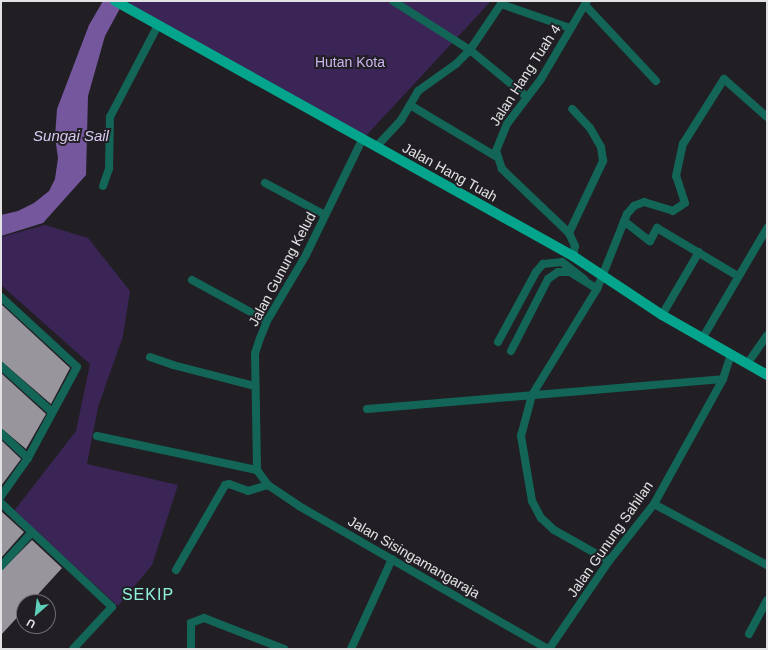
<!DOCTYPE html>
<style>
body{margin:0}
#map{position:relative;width:768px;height:650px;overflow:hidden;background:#211f24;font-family:Arial,sans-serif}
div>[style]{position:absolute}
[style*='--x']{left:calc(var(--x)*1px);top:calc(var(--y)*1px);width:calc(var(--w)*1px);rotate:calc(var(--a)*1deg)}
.green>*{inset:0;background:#3b2556}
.water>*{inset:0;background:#75579d}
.building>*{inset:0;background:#98969c}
.minor>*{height:8px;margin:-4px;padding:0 4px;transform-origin:4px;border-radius:4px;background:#126557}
.primary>*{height:10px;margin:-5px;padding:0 5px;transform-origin:5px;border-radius:5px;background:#04a48d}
span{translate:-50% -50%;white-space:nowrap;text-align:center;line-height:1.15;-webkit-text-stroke:4px #211f24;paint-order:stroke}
.park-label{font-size:14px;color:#ccb5f1}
.street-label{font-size:14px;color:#e3e2e5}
.water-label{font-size:15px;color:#d9caf3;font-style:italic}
.quarter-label{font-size:16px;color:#8ff3dd;letter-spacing:1px}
.frame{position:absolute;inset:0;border:2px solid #e3e2e5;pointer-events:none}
.north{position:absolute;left:16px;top:594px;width:40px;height:40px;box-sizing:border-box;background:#211f24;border:1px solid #6f6d71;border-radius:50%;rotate:208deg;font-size:11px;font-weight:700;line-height:16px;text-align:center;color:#e3e2e5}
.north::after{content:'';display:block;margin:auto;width:14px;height:18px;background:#5eceb8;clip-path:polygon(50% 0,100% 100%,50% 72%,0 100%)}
</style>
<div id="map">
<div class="green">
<i style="clip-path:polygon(130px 1px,491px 1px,362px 140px,129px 4px)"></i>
<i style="clip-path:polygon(45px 225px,88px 238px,130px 291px,123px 336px,98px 407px,87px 464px,178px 485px,152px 565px,118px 606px,14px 511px,76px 431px,90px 364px,1px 285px,1px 237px)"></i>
</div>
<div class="water">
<i style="clip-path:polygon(103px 1px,124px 1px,105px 36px,88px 96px,86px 175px,43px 223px,1px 236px,1px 215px,18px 211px,34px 203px,49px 191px,55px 179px,58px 158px,55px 137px,57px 109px,89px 25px)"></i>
</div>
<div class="building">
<i style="clip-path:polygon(1px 304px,70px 368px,51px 404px,1px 361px)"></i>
<i style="clip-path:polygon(1px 373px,46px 414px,26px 449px,1px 428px)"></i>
<i style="clip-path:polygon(1px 440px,21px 459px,1px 486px)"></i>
<i style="clip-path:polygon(1px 511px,24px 532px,1px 558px)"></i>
<i style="clip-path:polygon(32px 540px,62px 568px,31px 602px,24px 602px,24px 610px,1px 635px,1px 571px)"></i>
</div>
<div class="minor">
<i style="--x:393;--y:1;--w:91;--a:32.5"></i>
<i style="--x:470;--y:50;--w:74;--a:39.5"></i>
<i style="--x:501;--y:4;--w:73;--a:19.2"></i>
<i style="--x:585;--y:5;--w:104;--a:46.9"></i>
<i style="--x:410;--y:105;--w:16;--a:-60"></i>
<i style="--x:418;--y:91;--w:47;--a:-35.4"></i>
<i style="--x:456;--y:64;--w:20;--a:-45"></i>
<i style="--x:470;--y:50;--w:59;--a:-56"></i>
<i style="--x:362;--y:140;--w:128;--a:116"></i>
<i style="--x:306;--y:255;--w:77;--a:120.6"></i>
<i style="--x:267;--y:321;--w:18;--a:112"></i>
<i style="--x:260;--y:338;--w:16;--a:108"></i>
<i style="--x:255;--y:353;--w:117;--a:89"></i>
<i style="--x:257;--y:470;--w:19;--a:54"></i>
<i style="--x:268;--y:485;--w:37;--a:34"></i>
<i style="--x:299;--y:506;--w:287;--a:29.9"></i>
<i style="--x:376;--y:147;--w:37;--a:-47"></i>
<i style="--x:401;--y:120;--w:17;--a:-59"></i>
<i style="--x:410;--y:105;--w:101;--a:30.9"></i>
<i style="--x:265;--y:183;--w:68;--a:28.1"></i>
<i style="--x:103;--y:186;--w:18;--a:-71"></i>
<i style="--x:109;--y:169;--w:52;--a:-88.9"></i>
<i style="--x:110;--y:117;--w:104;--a:-62.4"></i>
<i style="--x:624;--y:221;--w:33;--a:38"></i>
<i style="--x:650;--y:241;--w:15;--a:-62"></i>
<i style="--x:657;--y:228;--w:94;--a:30.7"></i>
<i style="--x:569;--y:233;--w:80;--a:-64.7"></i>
<i style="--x:603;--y:161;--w:14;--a:-98"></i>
<i style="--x:601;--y:147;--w:22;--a:-120"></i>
<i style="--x:590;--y:128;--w:26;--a:-133"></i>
<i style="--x:573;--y:256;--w:10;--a:-79"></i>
<i style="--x:575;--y:246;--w:14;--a:-115"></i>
<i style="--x:569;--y:233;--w:93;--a:-136.3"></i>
<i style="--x:502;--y:169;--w:19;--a:-108"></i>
<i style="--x:496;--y:151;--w:29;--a:-68"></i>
<i style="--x:507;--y:124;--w:56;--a:-52.9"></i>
<i style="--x:541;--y:79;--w:91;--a:-59.5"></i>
<i style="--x:192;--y:280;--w:85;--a:28.7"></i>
<i style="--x:1;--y:297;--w:103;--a:42.6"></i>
<i style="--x:77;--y:367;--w:103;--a:118.3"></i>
<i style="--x:28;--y:458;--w:47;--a:125.4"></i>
<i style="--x:662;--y:315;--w:73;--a:-59.6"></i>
<i style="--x:702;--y:339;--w:129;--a:-59.6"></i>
<i style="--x:498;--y:342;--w:80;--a:-61.5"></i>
<i style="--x:536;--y:272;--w:11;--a:-49"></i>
<i style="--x:543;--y:264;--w:19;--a:-6"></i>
<i style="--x:562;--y:262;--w:28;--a:38"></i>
<i style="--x:511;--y:351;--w:81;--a:-62.8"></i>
<i style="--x:548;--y:279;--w:12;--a:-35"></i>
<i style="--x:558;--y:272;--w:12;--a:0"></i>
<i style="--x:570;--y:272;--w:32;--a:32"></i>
<i style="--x:150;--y:357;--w:24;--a:19"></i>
<i style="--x:173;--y:365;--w:85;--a:14.4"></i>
<i style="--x:747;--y:364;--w:35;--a:-55"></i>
<i style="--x:1;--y:366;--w:69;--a:42"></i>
<i style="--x:367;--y:409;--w:357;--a:-4.8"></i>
<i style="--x:1;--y:433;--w:37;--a:43"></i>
<i style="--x:97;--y:436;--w:164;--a:12"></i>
<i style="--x:1;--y:503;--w:152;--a:43.1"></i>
<i style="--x:112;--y:607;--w:57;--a:132.9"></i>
<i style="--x:654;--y:504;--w:128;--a:28.4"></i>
<i style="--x:609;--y:561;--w:63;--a:-150.6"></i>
<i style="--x:554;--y:530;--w:18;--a:-137"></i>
<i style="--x:541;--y:518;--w:19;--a:-118"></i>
<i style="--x:532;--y:501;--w:66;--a:-99.6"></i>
<i style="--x:521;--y:436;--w:42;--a:-75"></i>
<i style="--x:532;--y:395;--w:124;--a:-58.5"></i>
<i style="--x:597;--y:289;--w:81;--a:-68.2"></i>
<i style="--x:627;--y:214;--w:11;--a:-49"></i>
<i style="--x:634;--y:206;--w:11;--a:-22"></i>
<i style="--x:644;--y:202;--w:30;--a:17"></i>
<i style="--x:673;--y:211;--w:14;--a:-34"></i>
<i style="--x:685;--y:203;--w:28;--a:-108"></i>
<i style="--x:676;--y:176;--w:33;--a:-78"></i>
<i style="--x:683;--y:144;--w:77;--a:-57.8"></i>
<i style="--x:724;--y:79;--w:57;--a:41.5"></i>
<i style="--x:1;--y:566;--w:46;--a:-47.6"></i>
<i style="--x:176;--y:570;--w:98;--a:-60"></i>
<i style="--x:225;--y:485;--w:4;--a:-14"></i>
<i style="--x:229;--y:484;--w:20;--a:20"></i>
<i style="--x:248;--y:491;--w:21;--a:-17"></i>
<i style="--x:749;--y:634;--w:38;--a:-62"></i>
<i style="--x:191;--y:649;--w:26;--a:-90"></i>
<i style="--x:191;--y:623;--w:14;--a:-21"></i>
<i style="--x:204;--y:618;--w:86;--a:21.2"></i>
<i style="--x:351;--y:649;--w:99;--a:-65.5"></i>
<i style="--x:549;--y:649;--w:107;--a:-55.7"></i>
<i style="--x:609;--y:561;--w:73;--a:-51.7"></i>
<i style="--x:654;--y:504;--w:143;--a:-61.1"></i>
<i style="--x:723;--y:379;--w:25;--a:-72"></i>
</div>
<div class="primary">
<i style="--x:115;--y:1;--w:524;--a:29.11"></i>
<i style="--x:573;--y:256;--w:107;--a:33.5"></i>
<i style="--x:662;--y:315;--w:121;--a:29.7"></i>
</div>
<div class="park-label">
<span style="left:350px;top:62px">Hutan Kota</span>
</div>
<div class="street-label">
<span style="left:525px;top:75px;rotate:-57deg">Jalan Hang Tuah 4</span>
<span style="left:450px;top:172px;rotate:29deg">Jalan Hang Tuah</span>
<span style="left:282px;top:269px;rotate:-62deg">Jalan Gunung Kelud</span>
<span style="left:610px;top:539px;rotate:-55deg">Jalan Gunung Sahilan</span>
<span style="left:414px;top:557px;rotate:30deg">Jalan Sisingamangaraja</span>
</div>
<div class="water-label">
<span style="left:71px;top:136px">Sungai Sail</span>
</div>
<div class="quarter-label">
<span style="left:148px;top:595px">SEKIP</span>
</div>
<div class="frame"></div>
<div class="north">U</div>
</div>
